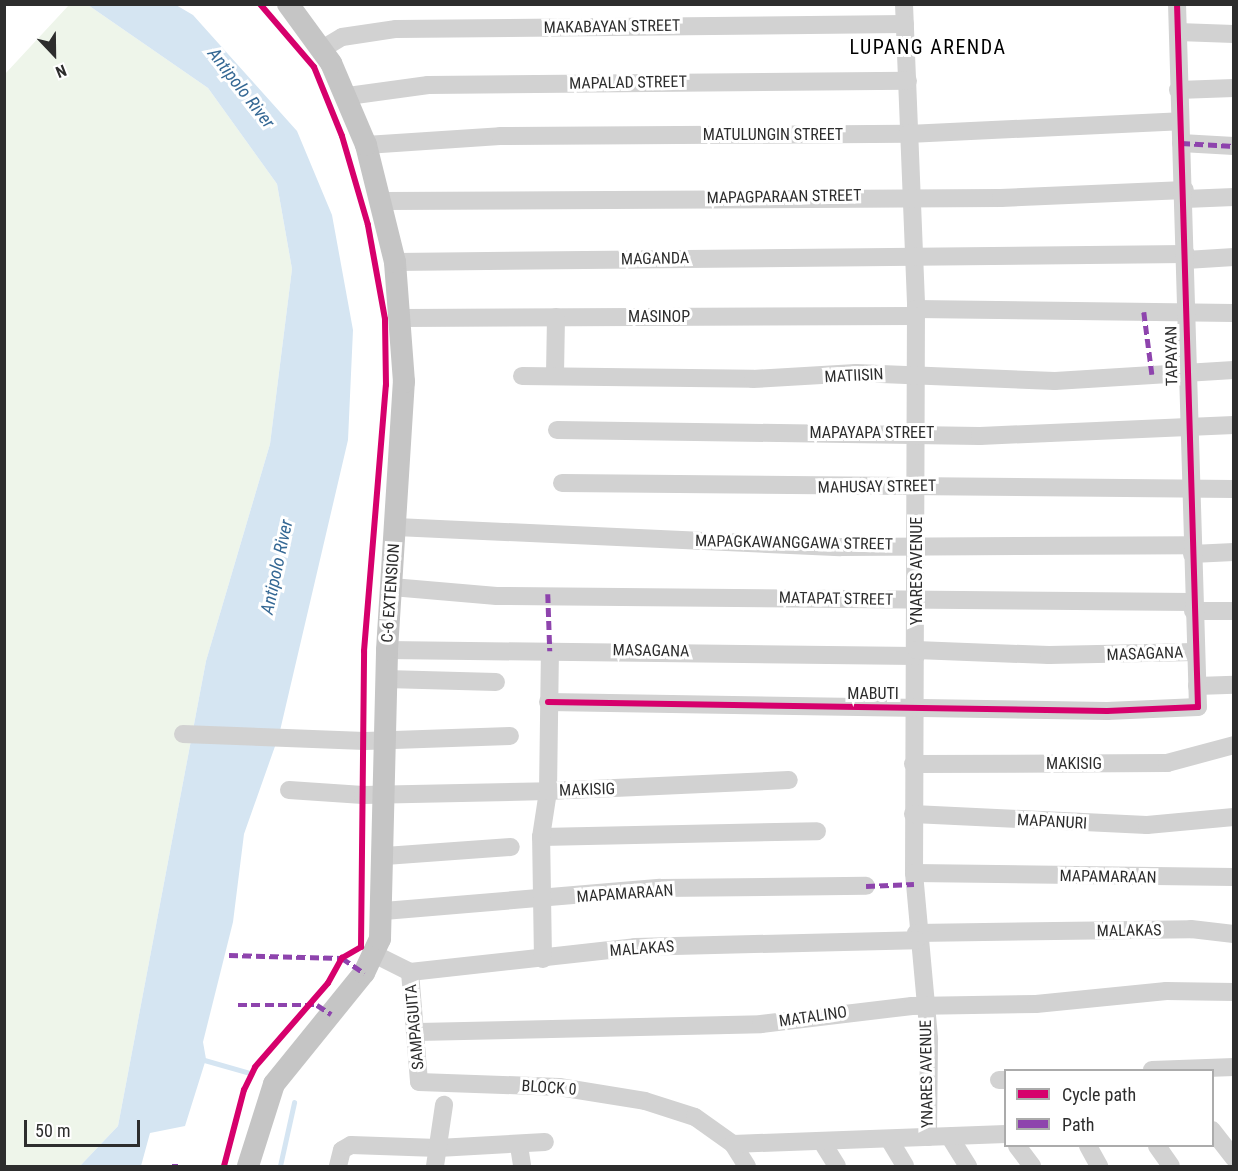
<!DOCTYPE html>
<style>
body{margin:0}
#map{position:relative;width:1238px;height:1171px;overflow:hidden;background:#fff;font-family:"Roboto Condensed",sans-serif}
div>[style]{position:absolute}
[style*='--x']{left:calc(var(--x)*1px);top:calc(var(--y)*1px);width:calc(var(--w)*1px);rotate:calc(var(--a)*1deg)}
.green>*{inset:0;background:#eef5ea}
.water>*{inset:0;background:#d5e5f2}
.stream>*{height:4.5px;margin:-2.25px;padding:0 2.25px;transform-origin:2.25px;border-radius:2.25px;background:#d5e5f2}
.minor>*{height:18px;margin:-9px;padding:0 9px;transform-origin:9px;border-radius:9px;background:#d2d2d2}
.major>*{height:22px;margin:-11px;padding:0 11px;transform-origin:11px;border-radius:11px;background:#c5c5c5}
.quiet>*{height:4.5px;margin-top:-2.25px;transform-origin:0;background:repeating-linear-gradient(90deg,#8e44ad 0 9px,transparent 0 13.5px)}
.cycleway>*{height:6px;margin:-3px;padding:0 3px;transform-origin:3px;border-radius:3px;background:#d6006c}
span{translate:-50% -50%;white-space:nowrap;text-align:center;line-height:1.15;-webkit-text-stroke:6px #fff;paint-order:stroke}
.street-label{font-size:16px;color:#2d2d2d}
.water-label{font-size:18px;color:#356894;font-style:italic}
.quarter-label{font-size:20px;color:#000;letter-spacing:1.5px}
.frame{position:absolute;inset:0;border:6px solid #2d2d2d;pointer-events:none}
.legend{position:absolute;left:1004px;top:1069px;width:210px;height:78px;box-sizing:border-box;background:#fff;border:2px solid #ababab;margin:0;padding:8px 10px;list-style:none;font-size:18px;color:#2d2d2d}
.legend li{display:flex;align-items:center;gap:12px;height:30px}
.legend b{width:30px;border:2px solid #ababab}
.north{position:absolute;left:24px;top:24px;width:60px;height:60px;-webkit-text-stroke:4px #fff;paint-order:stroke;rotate:158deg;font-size:16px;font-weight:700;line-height:24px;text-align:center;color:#2d2d2d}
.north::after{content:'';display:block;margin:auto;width:21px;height:27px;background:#2d2d2d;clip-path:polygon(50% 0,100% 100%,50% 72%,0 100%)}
.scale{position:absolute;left:24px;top:1120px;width:116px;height:27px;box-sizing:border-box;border:3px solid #2d2d2d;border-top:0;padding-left:8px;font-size:18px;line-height:21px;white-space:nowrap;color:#2d2d2d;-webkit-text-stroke:4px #fff;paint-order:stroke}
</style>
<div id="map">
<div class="green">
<i style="clip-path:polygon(69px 5px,88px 5px,208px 88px,277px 184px,292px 269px,270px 444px,206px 661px,118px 1126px,80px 1166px,5px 1166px,5px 74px)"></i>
</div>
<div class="water">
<i style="clip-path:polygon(88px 5px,176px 5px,193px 15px,297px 131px,332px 215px,353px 330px,348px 440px,279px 735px,244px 834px,233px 922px,203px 1042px,206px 1059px,185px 1126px,150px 1133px,141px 1166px,80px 1166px,118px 1126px,206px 661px,270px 444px,292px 269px,277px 184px,208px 88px)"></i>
</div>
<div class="stream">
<i style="--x:201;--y:1059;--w:51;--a:15.9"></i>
<i style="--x:280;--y:1166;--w:65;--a:-77.5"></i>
</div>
<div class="minor">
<i style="--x:904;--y:4;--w:300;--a:87.7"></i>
<i style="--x:916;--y:304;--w:569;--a:90.2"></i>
<i style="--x:914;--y:873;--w:167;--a:84.8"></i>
<i style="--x:929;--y:1039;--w:98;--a:90.6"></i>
<i style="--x:1178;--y:32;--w:56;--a:2"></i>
<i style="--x:322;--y:49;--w:23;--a:-31"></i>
<i style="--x:342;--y:37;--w:55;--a:-8.4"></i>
<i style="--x:396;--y:29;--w:509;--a:-0.56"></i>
<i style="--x:1178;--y:90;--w:56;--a:-2"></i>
<i style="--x:348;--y:96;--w:81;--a:-7.8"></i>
<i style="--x:428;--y:85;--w:480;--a:-0.5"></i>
<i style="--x:1181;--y:143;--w:53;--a:3.2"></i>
<i style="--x:366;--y:145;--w:134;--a:-3.8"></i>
<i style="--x:500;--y:136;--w:408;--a:-0.3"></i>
<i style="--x:908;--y:134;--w:272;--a:-2.7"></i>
<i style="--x:1185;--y:199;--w:49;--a:-2.3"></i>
<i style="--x:383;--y:201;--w:618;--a:-0.28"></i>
<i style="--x:1001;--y:198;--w:184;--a:-2.5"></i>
<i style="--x:1186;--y:260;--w:48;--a:-3.6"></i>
<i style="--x:395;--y:262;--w:791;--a:-0.58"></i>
<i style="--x:916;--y:309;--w:318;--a:0.7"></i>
<i style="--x:402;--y:318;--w:514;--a:-0.22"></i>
<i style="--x:555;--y:374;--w:57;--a:-89"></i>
<i style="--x:522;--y:376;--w:231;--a:0.7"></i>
<i style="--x:753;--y:379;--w:103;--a:-3.3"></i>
<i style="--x:856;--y:373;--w:199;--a:2.3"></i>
<i style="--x:1055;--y:381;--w:179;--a:-3.5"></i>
<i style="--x:557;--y:430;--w:423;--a:0.8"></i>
<i style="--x:980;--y:436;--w:254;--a:-2.5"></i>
<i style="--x:562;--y:483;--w:672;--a:0.51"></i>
<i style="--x:396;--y:527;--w:445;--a:2.6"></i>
<i style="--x:841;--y:547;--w:352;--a:-0.3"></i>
<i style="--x:1192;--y:554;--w:42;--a:-2.7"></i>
<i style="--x:392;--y:587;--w:105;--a:4.9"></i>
<i style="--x:497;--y:596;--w:695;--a:0.49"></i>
<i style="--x:1193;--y:611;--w:41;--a:0"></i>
<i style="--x:387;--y:650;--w:529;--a:0.65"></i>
<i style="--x:916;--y:650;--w:133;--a:2.2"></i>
<i style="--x:1049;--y:655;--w:146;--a:-1.2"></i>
<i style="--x:386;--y:679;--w:110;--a:1.6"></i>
<i style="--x:1197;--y:686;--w:37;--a:-2"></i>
<i style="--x:548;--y:702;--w:559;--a:0.92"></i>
<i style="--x:1107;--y:711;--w:91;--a:-2.5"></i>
<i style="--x:1198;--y:707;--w:703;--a:-91.71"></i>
<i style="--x:183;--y:734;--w:182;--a:2.2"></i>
<i style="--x:365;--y:741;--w:145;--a:-2"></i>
<i style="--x:913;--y:764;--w:254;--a:-0.2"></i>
<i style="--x:1167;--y:763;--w:69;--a:-15"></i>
<i style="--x:289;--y:790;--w:74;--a:3.9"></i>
<i style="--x:363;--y:795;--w:185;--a:-1.2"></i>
<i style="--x:548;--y:791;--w:241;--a:-2.6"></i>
<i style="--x:913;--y:814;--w:234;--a:2.7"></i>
<i style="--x:1147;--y:825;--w:87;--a:-5.3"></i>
<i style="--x:541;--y:837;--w:276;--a:-1.2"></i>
<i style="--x:385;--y:856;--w:126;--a:-4.1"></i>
<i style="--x:914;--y:873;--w:320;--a:0.7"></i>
<i style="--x:384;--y:911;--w:277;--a:-4.8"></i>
<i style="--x:660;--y:888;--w:206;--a:-0.6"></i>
<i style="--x:916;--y:933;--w:275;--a:-0.8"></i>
<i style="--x:1191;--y:929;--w:43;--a:6.6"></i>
<i style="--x:374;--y:954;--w:40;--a:26.6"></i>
<i style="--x:410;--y:972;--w:226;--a:-6.3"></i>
<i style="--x:635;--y:947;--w:281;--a:-1.4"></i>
<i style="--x:543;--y:959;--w:122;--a:-90.9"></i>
<i style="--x:541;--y:837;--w:47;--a:-81.3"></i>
<i style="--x:548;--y:791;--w:140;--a:-89.2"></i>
<i style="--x:410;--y:972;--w:110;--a:85.3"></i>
<i style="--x:419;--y:1082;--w:140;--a:2"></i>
<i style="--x:559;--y:1087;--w:87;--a:9.2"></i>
<i style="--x:645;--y:1101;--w:52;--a:17.7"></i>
<i style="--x:695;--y:1117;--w:47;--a:35.4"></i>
<i style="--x:733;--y:1144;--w:26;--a:58"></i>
<i style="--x:418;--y:1032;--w:343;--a:-1.3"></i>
<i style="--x:761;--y:1024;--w:152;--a:-6.8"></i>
<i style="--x:912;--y:1006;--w:124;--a:-0.9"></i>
<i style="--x:1036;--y:1004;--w:131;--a:-5.7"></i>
<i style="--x:1166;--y:991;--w:68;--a:0.8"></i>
<i style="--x:1152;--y:1070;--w:82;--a:-2.1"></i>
<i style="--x:999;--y:1080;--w:7;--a:0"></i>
<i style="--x:1212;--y:1130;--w:36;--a:52"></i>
<i style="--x:889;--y:1139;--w:31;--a:59"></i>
<i style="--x:951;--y:1139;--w:32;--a:58"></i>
<i style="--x:822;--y:1142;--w:28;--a:58"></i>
<i style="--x:733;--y:1144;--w:273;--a:-2.1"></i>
<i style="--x:519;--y:1146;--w:20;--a:81"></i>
<i style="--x:1017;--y:1146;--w:25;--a:53"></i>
<i style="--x:1088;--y:1146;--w:23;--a:61"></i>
<i style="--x:1157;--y:1146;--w:24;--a:55"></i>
<i style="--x:338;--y:1166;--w:16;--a:-76"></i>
<i style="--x:342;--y:1150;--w:10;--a:-29"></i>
<i style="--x:351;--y:1145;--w:87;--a:2"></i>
<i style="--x:438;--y:1148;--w:107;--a:-3.2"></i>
<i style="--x:435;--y:1166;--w:62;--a:-81.6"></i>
</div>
<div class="major">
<i style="--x:248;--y:1166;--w:86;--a:-72.4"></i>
<i style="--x:274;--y:1084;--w:143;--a:-51"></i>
<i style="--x:364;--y:973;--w:38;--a:-65"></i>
<i style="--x:380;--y:939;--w:289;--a:-88.6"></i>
<i style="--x:387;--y:650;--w:269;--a:-86.4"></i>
<i style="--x:404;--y:382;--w:120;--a:-94.3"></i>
<i style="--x:395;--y:262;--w:121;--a:-103.9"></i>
<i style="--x:366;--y:145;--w:89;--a:-113.1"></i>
<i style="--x:331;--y:63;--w:73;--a:-126.1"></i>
</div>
<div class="quiet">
<i style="--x:1181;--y:143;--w:53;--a:3.2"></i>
<i style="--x:1144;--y:312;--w:63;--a:82.6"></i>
<i style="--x:548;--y:594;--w:57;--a:88"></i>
<i style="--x:866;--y:886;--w:48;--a:-2.4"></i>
<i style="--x:229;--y:955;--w:113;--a:1.5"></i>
<i style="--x:342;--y:958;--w:27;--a:34"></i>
<i style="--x:238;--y:1005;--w:79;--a:0"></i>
<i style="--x:317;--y:1005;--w:17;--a:33"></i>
<i style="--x:172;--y:1166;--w:6;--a:0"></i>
</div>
<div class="cycleway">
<i style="--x:548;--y:702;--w:559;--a:0.92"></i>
<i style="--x:1107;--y:711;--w:91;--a:-2.5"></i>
<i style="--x:1198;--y:707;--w:703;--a:-91.71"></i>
<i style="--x:224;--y:1166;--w:79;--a:-75.3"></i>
<i style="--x:244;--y:1090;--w:25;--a:-64"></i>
<i style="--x:255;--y:1067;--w:111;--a:-49"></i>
<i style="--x:328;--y:983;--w:29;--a:-61"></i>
<i style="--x:342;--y:958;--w:22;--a:-30"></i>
<i style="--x:361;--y:947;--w:296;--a:-89.4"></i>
<i style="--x:364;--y:651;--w:267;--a:-85.3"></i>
<i style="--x:386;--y:385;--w:66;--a:-90.9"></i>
<i style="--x:385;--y:319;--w:96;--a:-100.3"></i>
<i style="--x:368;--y:225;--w:93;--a:-106.3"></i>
<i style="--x:342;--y:136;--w:74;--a:-112.1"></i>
<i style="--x:314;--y:67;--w:83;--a:-130.6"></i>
</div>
<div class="street-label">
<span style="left:612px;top:27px;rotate:-1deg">MAKABAYAN STREET</span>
<span style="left:628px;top:83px;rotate:-1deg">MAPALAD STREET</span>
<span style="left:773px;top:135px">MATULUNGIN STREET</span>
<span style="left:784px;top:197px;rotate:-1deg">MAPAGPARAAN STREET</span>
<span style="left:655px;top:259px;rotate:-1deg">MAGANDA</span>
<span style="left:659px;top:317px">MASINOP</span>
<span style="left:1172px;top:356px;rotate:-91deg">TAPAYAN</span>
<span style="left:854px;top:376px;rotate:-3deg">MATIISIN</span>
<span style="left:872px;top:433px">MAPAYAPA STREET</span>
<span style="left:877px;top:487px;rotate:-1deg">MAHUSAY STREET</span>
<span style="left:794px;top:543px;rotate:1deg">MAPAGKAWANGGAWA STREET</span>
<span style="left:917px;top:571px;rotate:-90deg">YNARES AVENUE</span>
<span style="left:391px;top:593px;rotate:-86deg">C-6 EXTENSION</span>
<span style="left:836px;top:599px;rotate:1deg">MATAPAT STREET</span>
<span style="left:651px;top:651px;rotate:1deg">MASAGANA</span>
<span style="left:1145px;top:654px;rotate:-2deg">MASAGANA</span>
<span style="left:873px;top:694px">MABUTI</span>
<span style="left:1074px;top:764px">MAKISIG</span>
<span style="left:587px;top:790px;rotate:-2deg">MAKISIG</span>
<span style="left:1052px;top:822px;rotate:3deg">MAPANURI</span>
<span style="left:1108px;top:877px;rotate:1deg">MAPAMARAAN</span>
<span style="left:625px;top:894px;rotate:-4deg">MAPAMARAAN</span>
<span style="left:1129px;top:931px;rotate:-1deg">MALAKAS</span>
<span style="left:642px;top:949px;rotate:-4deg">MALAKAS</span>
<span style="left:813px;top:1017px;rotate:-8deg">MATALINO</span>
<span style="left:415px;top:1027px;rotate:-95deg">SAMPAGUITA</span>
<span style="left:927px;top:1074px;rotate:-91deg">YNARES AVENUE</span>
<span style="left:549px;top:1088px;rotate:4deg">BLOCK 0</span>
</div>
<div class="water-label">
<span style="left:241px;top:88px;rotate:52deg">Antipolo River</span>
<span style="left:277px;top:567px;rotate:-78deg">Antipolo River</span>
</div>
<div class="quarter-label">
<span style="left:928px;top:47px">LUPANG ARENDA</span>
</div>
<div class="frame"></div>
<ul class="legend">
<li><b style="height:8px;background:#d6006c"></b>Cycle path</li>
<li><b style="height:8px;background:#8e44ad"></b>Path</li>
</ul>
<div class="north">N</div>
<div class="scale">50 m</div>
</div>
